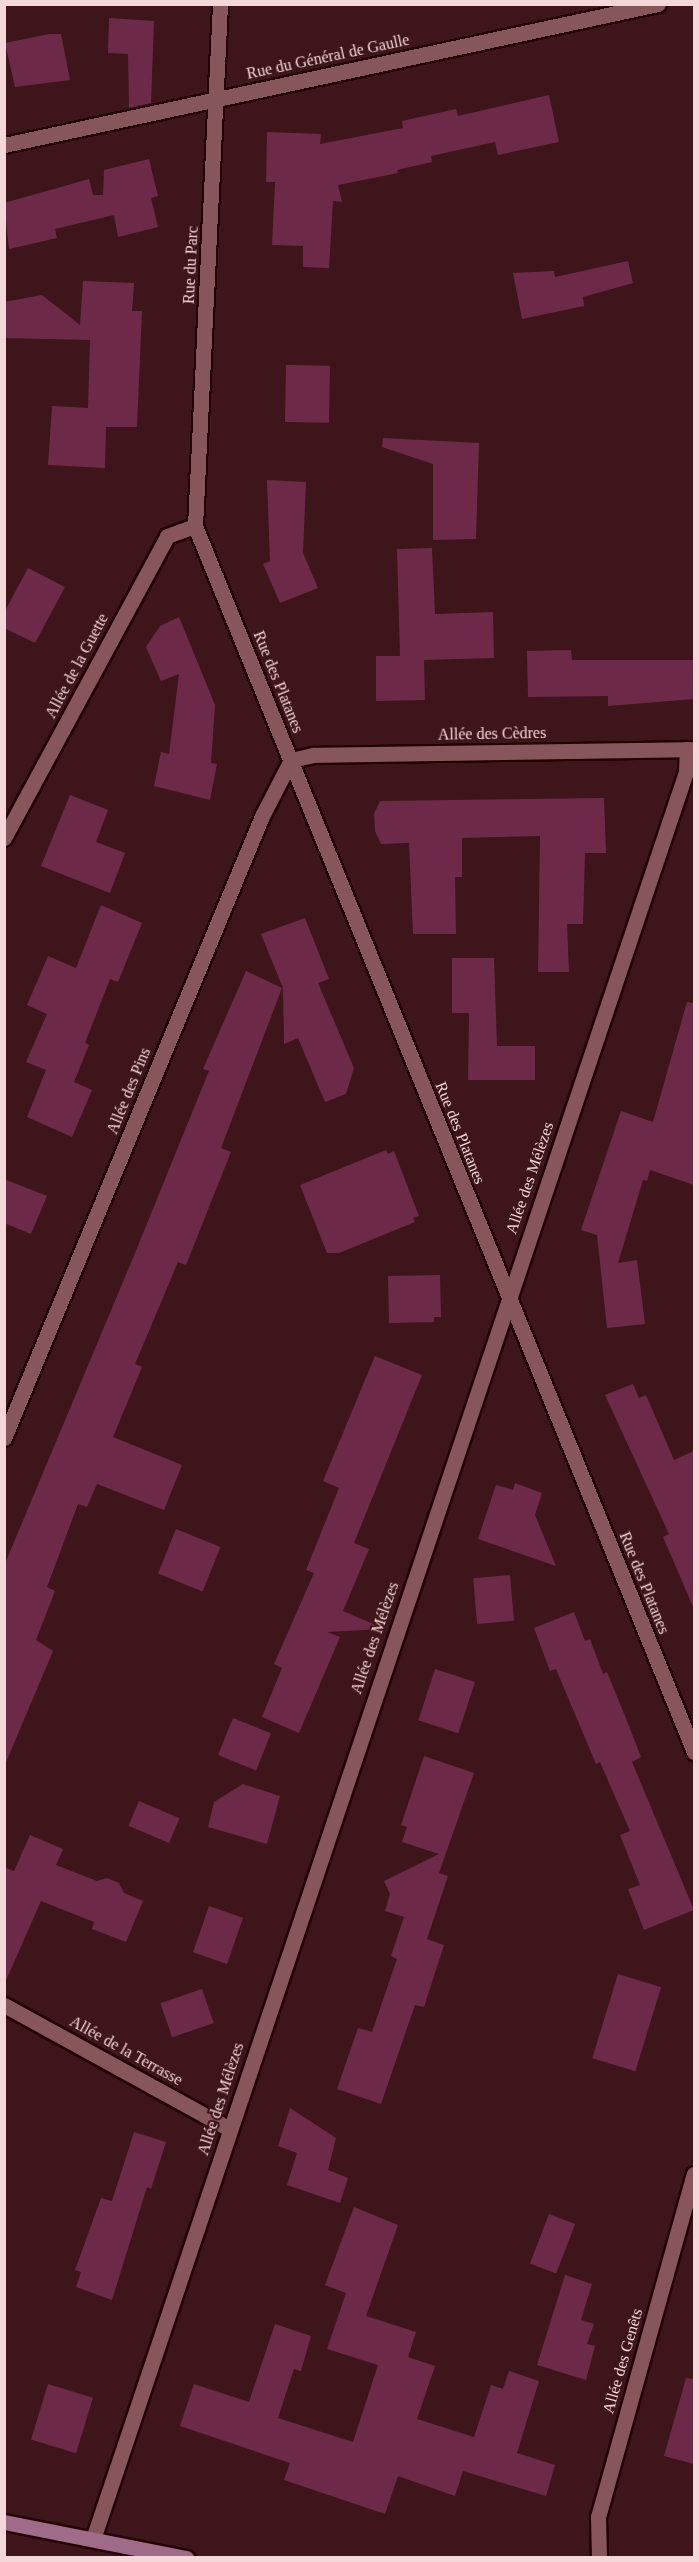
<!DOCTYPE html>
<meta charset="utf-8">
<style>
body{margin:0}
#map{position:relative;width:699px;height:2562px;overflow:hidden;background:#3e151a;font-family:Georgia,serif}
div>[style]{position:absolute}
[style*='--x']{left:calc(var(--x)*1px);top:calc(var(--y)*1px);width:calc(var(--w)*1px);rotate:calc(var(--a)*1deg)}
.building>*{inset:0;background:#6d2a48;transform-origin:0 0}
.roads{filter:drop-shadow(2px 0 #220005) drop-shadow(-2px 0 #220005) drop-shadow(0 2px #220005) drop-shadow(0 -2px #220005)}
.minor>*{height:15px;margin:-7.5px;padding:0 7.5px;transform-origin:7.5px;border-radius:7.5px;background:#87565a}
.secondary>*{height:15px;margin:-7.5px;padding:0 7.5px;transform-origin:7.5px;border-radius:7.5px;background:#a06b88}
span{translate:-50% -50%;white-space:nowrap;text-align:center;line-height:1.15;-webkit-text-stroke:4.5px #3e151a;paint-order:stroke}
.street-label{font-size:16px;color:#f4d7d8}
.frame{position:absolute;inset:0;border:6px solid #f4d7d8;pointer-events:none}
</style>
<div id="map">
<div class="building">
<i style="clip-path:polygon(109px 18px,154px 21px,151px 103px,129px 108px,128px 54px,108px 53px)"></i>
<i style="clip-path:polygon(49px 34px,61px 34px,70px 80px,15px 87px,5px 43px)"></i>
<i style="clip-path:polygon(549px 95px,559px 142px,498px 155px,495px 142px,431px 156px,432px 162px,397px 170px,398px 173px,338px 185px,342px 202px,333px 201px,329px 268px,303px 267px,303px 246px,272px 245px,275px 182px,266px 182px,267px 132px,321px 134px,320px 144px,403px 128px,402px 121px,456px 109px,458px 116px)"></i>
<i style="clip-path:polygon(149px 159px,158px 196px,151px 198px,158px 227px,118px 237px,114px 215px,55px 229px,57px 238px,9px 249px,4px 203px,89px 179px,93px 195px,103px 195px,104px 170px)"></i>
<i style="clip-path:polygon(628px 261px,633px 283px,583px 297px,584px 306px,522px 319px,513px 273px,554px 271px,555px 277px)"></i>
<i style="clip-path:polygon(83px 281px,134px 283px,132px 311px,142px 311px,137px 427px,106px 427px,105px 468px,48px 465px,52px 406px,88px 408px,90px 340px,4px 338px,4px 302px,42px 295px,80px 325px)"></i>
<i style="left:286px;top:365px;width:44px;height:57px;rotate:1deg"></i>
<i style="clip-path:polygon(383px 438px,479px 443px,476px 539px,433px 540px,433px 464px,382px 447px)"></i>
<i style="clip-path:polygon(267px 480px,306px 482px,303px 553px,318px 588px,280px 603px,263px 564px,270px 561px)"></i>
<i style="clip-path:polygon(432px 548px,435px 614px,493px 612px,494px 658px,424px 660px,425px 700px,376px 701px,376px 656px,400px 656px,397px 549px)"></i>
<i style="clip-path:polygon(28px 568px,65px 587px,35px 643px,4px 628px,4px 613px)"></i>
<i style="clip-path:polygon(179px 617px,215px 705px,211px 763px,217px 764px,210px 800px,154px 786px,161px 752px,169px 754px,179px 674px,161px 681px,146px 647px,160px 626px)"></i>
<i style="clip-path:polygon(571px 650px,572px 660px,694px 660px,694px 699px,608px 706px,608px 696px,528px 697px,527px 651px)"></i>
<i style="clip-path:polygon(70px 795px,108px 810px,96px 842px,125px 853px,110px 893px,41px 866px)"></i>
<i style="clip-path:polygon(604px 798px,606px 853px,585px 853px,583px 924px,567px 924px,569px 972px,538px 972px,540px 836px,462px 838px,462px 877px,455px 877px,456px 934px,413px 934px,409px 843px,381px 844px,375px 831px,374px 814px,380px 801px)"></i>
<i style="clip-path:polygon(101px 905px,142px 923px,118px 982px,110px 979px,85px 1043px,89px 1045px,74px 1082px,92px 1090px,72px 1137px,27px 1117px,46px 1070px,26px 1062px,47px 1014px,27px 1005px,48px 956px,76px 968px)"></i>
<i style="clip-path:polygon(305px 918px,329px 979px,318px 983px,354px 1068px,346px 1094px,325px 1102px,298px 1038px,284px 1044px,283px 988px,261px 934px)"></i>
<i style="clip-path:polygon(452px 958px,494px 958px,497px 1046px,535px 1046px,535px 1080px,468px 1080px,469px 1013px,452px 1013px)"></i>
<i style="clip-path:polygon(246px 971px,282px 988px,221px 1148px,231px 1152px,186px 1265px,178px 1262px,135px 1364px,142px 1367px,113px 1437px,182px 1465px,164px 1510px,97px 1484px,87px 1507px,78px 1504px,47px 1587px,55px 1591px,36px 1640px,53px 1651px,4px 1767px,4px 1566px,133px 1258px,209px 1071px,203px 1069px)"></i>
<i style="clip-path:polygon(687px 1002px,694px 1003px,694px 1185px,650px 1170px,647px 1181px,643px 1180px,618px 1263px,637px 1260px,645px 1324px,607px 1328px,597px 1235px,581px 1230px,621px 1111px,653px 1122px)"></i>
<i style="clip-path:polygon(386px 1150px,388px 1154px,394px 1151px,419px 1216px,413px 1218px,415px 1222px,339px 1253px,327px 1253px,300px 1185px)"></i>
<i style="clip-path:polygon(4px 1179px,47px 1196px,31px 1234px,4px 1223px)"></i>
<i style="clip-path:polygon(440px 1275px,441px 1317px,434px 1317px,434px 1322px,389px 1323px,388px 1276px)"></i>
<i style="clip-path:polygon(375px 1356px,422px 1375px,354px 1543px,369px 1549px,343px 1611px,385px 1629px,327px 1632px,340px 1637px,299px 1733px,262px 1717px,282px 1668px,274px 1664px,314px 1573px,306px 1570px,339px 1488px,323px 1481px)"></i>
<i style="clip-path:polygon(633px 1384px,639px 1398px,646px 1395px,674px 1460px,694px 1451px,694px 1609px,663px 1537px,669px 1534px,605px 1395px)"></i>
<i style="clip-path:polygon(515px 1483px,542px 1493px,535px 1515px,556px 1566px,478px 1539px,496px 1485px,513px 1490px)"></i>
<i style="left:176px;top:1529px;width:48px;height:48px;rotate:22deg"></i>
<i style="left:510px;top:1575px;width:46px;height:37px;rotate:85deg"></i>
<i style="clip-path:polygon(574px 1612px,585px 1641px,590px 1639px,603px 1674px,607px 1672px,627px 1721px,641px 1757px,632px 1762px,694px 1910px,644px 1930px,628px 1889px,640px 1885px,620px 1835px,630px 1831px,600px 1762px,596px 1764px,556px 1669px,550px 1671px,534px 1628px)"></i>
<i style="left:435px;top:1669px;width:42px;height:54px;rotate:18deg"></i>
<i style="left:233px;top:1718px;width:41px;height:40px;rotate:22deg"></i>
<i style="clip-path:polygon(424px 1756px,474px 1773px,439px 1873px,448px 1876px,427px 1939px,444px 1945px,424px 2007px,415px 2005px,381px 2104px,337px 2089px,358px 2028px,372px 2032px,397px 1959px,391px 1956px,404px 1917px,385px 1911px,390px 1894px,384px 1881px,439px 1854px,402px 1842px,407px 1827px,401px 1825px)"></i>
<i style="clip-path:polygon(243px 1784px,280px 1796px,267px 1844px,208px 1827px,214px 1802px)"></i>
<i style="left:139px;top:1801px;width:44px;height:27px;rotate:23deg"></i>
<i style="clip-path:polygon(30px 1835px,63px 1849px,56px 1865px,97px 1881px,107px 1878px,119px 1883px,124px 1893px,143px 1901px,126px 1942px,92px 1929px,94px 1922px,41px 1901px,4px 1985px,4px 1867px,14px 1871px)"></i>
<i style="left:209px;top:1906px;width:36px;height:49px;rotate:19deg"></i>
<i style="left:618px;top:1974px;width:45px;height:88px;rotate:17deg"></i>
<i style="left:202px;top:1989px;width:36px;height:44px;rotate:71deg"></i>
<i style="clip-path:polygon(290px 2108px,336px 2138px,328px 2170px,348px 2178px,340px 2203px,287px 2185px,297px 2153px,278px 2146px)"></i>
<i style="clip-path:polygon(134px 2132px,166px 2142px,151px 2189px,147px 2187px,112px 2300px,76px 2287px,81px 2272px,75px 2270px,101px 2198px,112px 2201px)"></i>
<i style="clip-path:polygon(354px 2207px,398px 2225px,366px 2316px,416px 2332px,408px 2357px,435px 2366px,417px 2419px,474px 2437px,491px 2385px,503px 2389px,509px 2371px,539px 2381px,517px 2453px,555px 2465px,546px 2496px,463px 2471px,455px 2496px,398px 2476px,385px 2514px,284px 2480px,290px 2463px,180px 2426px,194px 2384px,249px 2402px,275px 2324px,311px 2336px,301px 2371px,294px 2369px,278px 2418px,353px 2442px,378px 2365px,327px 2349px,346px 2293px,325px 2285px)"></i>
<i style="left:549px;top:2214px;width:28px;height:53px;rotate:21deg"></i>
<i style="clip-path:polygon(565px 2275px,592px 2284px,581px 2320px,594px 2324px,587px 2344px,595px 2346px,586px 2380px,537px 2365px)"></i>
<i style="clip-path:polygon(686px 2378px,694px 2379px,694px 2464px,664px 2456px)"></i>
<i style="left:48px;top:2384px;width:47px;height:58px;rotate:17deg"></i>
</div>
<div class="roads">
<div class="minor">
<i style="--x:220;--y:4;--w:523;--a:92.74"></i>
<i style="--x:195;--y:526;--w:1324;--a:67.85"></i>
<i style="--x:4;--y:145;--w:669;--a:-12.17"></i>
<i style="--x:4;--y:838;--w:343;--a:-61.6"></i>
<i style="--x:167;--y:536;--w:30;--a:-20"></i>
<i style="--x:4;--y:1438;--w:673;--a:-67.47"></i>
<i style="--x:262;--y:816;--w:63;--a:-62.6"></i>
<i style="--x:291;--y:760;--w:23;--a:-13"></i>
<i style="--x:313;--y:755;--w:381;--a:-0.9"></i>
<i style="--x:4;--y:2005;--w:258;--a:28.8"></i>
<i style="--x:93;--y:2539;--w:1864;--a:-71.45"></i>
<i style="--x:686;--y:772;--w:23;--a:-88"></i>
<i style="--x:599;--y:2558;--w:41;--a:-91.4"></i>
<i style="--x:598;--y:2517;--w:356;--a:-74.4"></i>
</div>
<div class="secondary">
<i style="--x:4;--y:2522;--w:186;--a:11.2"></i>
</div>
</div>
<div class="street-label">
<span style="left:328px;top:57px;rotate:-12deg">Rue du Général de Gaulle</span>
<span style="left:191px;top:265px;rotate:-87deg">Rue du Parc</span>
<span style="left:77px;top:666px;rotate:-62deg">Allée de la Guette</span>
<span style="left:278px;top:682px;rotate:68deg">Rue des Platanes</span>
<span style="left:492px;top:734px;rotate:-1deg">Allée des Cèdres</span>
<span style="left:129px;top:1091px;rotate:-68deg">Allée des Pins</span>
<span style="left:460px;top:1133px;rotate:68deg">Rue des Platanes</span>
<span style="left:530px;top:1178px;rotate:-71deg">Allée des Mélèzes</span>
<span style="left:644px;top:1583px;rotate:68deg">Rue des Platanes</span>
<span style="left:375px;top:1638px;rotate:-71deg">Allée des Mélèzes</span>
<span style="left:126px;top:2051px;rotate:29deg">Allée de la Terrasse</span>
<span style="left:221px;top:2099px;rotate:-72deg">Allée des Mélèzes</span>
<span style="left:623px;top:2361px;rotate:-74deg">Allée des Genêts</span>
</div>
<div class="frame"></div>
</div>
